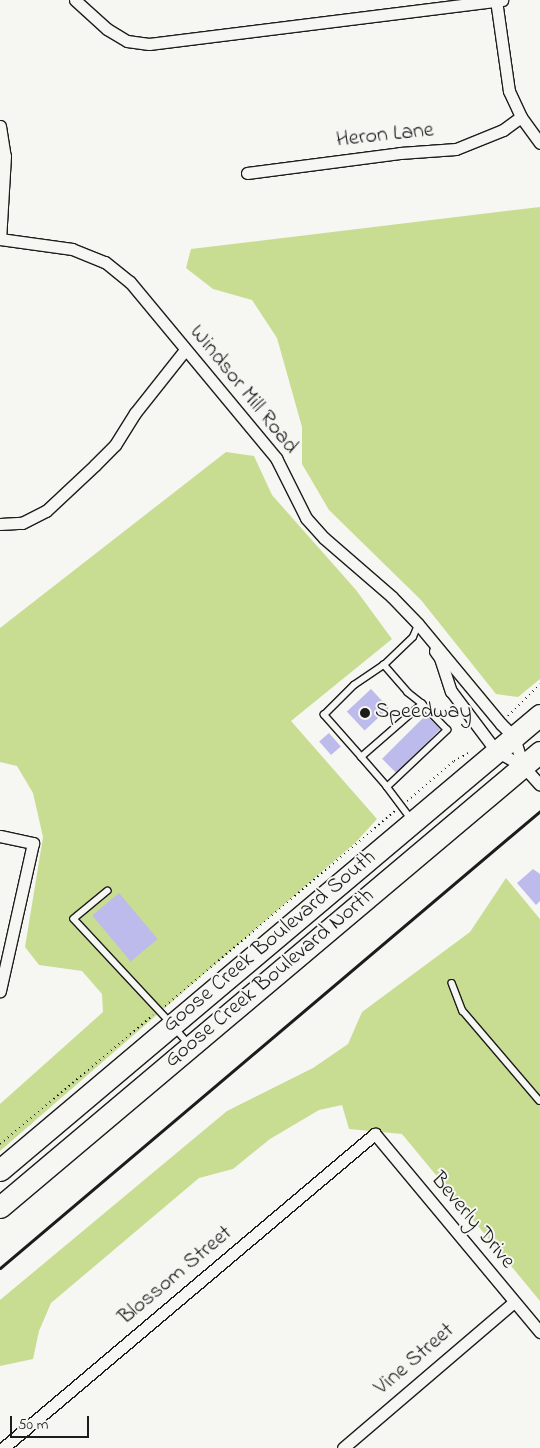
<!DOCTYPE html>
<style>
body{margin:0}
#map{position:relative;width:540px;height:1448px;overflow:hidden;background:#f6f6f2;font-family:"Indie Flower",sans-serif}
div>[style]{position:absolute}
[style*='--x']{left:calc(var(--x)*1px);top:calc(var(--y)*1px);width:calc(var(--w)*1px);rotate:calc(var(--a)*1deg)}
.green>*{inset:0;background:#c9dd92}
.building>*{inset:0;background:#bdbaec;transform-origin:0 0}
.path>*{height:2px;margin-top:-1px;transform-origin:0;background:repeating-linear-gradient(90deg,#1c1c1c 0 1px,transparent 0 5px)}
.roads{filter:drop-shadow(1px 0 #1c1c1c) drop-shadow(-1px 0 #1c1c1c) drop-shadow(0 1px #1c1c1c) drop-shadow(0 -1px #1c1c1c)}
.lane>*{height:5.5px;margin:-2.75px;padding:0 2.75px;transform-origin:2.75px;border-radius:2.75px;background:#f6f6f2}
.street>*{height:11px;margin:-5.5px;padding:0 5.5px;transform-origin:5.5px;border-radius:5.5px;background:#f6f6f2}
.highway>*{height:21px;margin:-10.5px;padding:0 10.5px;transform-origin:10.5px;border-radius:10.5px;background:#f6f6f2}
.rail>*{height:3px;margin:-1.5px;padding:0 1.5px;transform-origin:1.5px;border-radius:1.5px;background:#1c1c1c}
.dots>*{width:14px;height:14px;translate:-50% -50%;box-sizing:border-box;border:2px solid #f6f6f2;border-radius:50%}
span{translate:-50% -50%;white-space:nowrap;text-align:center;line-height:1.15;-webkit-text-stroke:4px #f6f6f2;paint-order:stroke}
.street-label{font-size:22px;color:#1c1c1c}
.poi-label{font-size:22px;color:#1c1c1c}
.left{translate:0 -50%;text-align:left}
.scale{position:absolute;left:10px;top:1416px;width:79px;height:22px;box-sizing:border-box;border:2px solid #1c1c1c;border-top:0;padding-left:6px;font-size:15px;line-height:18px;white-space:nowrap;color:#1c1c1c;-webkit-text-stroke:4px #f6f6f2;paint-order:stroke}
</style>
<div id="map">
<div class="green">
<i style="clip-path:polygon(540px 207px,540px 679px,518px 697px,496px 694px,421px 600px,329px 510px,302px 464px,302px 427px,277px 338px,252px 300px,213px 289px,186px 268px,191px 249px)"></i>
<i style="clip-path:polygon(226px 452px,254px 456px,272px 495px,356px 590px,392px 639px,291px 721px,377px 819px,356px 842px,0 1151px,0 1104px,103px 1012px,102px 994px,82px 971px,39px 965px,25px 947px,43px 837px,33px 793px,17px 766px,0 762px,0 628px)"></i>
<i style="clip-path:polygon(506px 878px,540px 919px,540px 1301px,402px 1134px,349px 1129px,342px 1105px,319px 1110px,270px 1139px,233px 1169px,199px 1178px,51px 1303px,39px 1331px,33px 1359px,0 1366px,0 1300px,227px 1111px,313px 1068px,348px 1044px,362px 1012px,470px 932px)"></i>
</div>
<div class="building">
<i style="left:371px;top:689px;width:26px;height:33px;rotate:47deg"></i>
<i style="left:426px;top:715px;width:20px;height:62px;rotate:45deg"></i>
<i style="left:329px;top:733px;width:18px;height:13px;rotate:49deg"></i>
<i style="clip-path:polygon(533px 869px,540px 874px,540px 901px,536px 905px,517px 883px)"></i>
<i style="left:119px;top:893px;width:60px;height:35px;rotate:50deg"></i>
</div>
<div class="path">
<i style="--x:508;--y:716;--w:45;--a:-45"></i>
<i style="--x:407;--y:801;--w:62;--a:-40.4"></i>
<i style="--x:454;--y:761;--w:18;--a:-29"></i>
<i style="--x:165;--y:1006;--w:303;--a:-40.3"></i>
<i style="--x:0;--y:1144;--w:200;--a:-40.1"></i>
</div>
<div class="roads">
<div class="lane">
<i style="--x:361;--y:757;--w:56;--a:-131.4"></i>
<i style="--x:324;--y:715;--w:42;--a:-45"></i>
<i style="--x:354;--y:685;--w:36;--a:-34"></i>
<i style="--x:387;--y:787;--w:40;--a:-131"></i>
<i style="--x:361;--y:757;--w:81;--a:-41"></i>
<i style="--x:410;--y:818;--w:39;--a:-127"></i>
<i style="--x:387;--y:787;--w:83;--a:-43.5"></i>
<i style="--x:447;--y:730;--w:36;--a:-134"></i>
<i style="--x:422;--y:704;--w:18;--a:-142"></i>
<i style="--x:408;--y:693;--w:37;--a:-131"></i>
<i style="--x:384;--y:665;--w:40;--a:-44"></i>
<i style="--x:413;--y:637;--w:13;--a:-67"></i>
<i style="--x:108;--y:891;--w:44;--a:140.5"></i>
<i style="--x:74;--y:919;--w:139;--a:47"></i>
<i style="--x:452;--y:983;--w:30;--a:69"></i>
<i style="--x:463;--y:1011;--w:118;--a:49.5"></i>
<i style="--x:175;--y:1028;--w:21;--a:49"></i>
</div>
<div class="street">
<i style="--x:75;--y:0;--w:43;--a:42.2"></i>
<i style="--x:107;--y:29;--w:23;--a:31"></i>
<i style="--x:127;--y:41;--w:22;--a:8"></i>
<i style="--x:149;--y:44;--w:356;--a:-7.1"></i>
<i style="--x:496;--y:0;--w:92;--a:81.9"></i>
<i style="--x:509;--y:91;--w:29;--a:65"></i>
<i style="--x:521;--y:117;--w:32;--a:54"></i>
<i style="--x:0;--y:126;--w:30;--a:81"></i>
<i style="--x:5;--y:156;--w:83;--a:93.4"></i>
<i style="--x:247;--y:173;--w:154;--a:-7.4"></i>
<i style="--x:400;--y:153;--w:56;--a:-4.1"></i>
<i style="--x:456;--y:149;--w:51;--a:-22"></i>
<i style="--x:503;--y:130;--w:22;--a:-36"></i>
<i style="--x:0;--y:239;--w:73;--a:7.9"></i>
<i style="--x:72;--y:249;--w:35;--a:22"></i>
<i style="--x:105;--y:262;--w:32;--a:39"></i>
<i style="--x:130;--y:282;--w:229;--a:50.3"></i>
<i style="--x:276;--y:458;--w:67;--a:63.4"></i>
<i style="--x:306;--y:518;--w:27;--a:48"></i>
<i style="--x:324;--y:538;--w:90;--a:40.9"></i>
<i style="--x:392;--y:597;--w:37;--a:46"></i>
<i style="--x:418;--y:624;--w:130;--a:50.3"></i>
<i style="--x:501;--y:724;--w:18;--a:45"></i>
<i style="--x:514;--y:737;--w:30;--a:73"></i>
<i style="--x:0;--y:524;--w:22;--a:-3"></i>
<i style="--x:22;--y:523;--w:27;--a:-27"></i>
<i style="--x:46;--y:511;--w:67;--a:-43.2"></i>
<i style="--x:95;--y:465;--w:28;--a:-45"></i>
<i style="--x:115;--y:445;--w:38;--a:-58"></i>
<i style="--x:135;--y:413;--w:80;--a:-51.6"></i>
<i style="--x:435;--y:651;--w:9;--a:54"></i>
<i style="--x:440;--y:658;--w:35;--a:72"></i>
<i style="--x:451;--y:691;--w:75;--a:53.1"></i>
<i style="--x:496;--y:751;--w:31;--a:29"></i>
<i style="--x:523;--y:766;--w:25;--a:48"></i>
<i style="--x:0;--y:836;--w:34;--a:12"></i>
<i style="--x:33;--y:843;--w:152;--a:102.6"></i>
<i style="--x:3;--y:1448;--w:487;--a:-40.2"></i>
<i style="--x:375;--y:1134;--w:258;--a:50.2"></i>
<i style="--x:343;--y:1448;--w:225;--a:-40.5"></i>
</div>
<div class="highway">
<i style="--x:0;--y:1170;--w:706;--a:-40.12"></i>
<i style="--x:0;--y:1207;--w:706;--a:-40.12"></i>
</div>
</div>
<div class="rail">
<i style="--x:0;--y:1268;--w:707;--a:-40.24"></i>
</div>
<div class="dots">
<i style="left:365px;top:713px;background:#1c1c1c"></i>
</div>
<div class="street-label">
<span style="left:385px;top:136px;rotate:-6deg">Heron Lane</span>
<span style="left:243px;top:390px;rotate:51deg">Windsor Mill Road</span>
<span style="left:270px;top:942px;rotate:-40deg">Goose Creek Boulevard South</span>
<span style="left:270px;top:979px;rotate:-40deg">Goose Creek Boulevard North</span>
<span style="left:472px;top:1221px;rotate:50deg">Beverly Drive</span>
<span style="left:176px;top:1276px;rotate:-40deg">Blossom Street</span>
<span style="left:415px;top:1360px;rotate:-41deg">Vine Street</span>
</div>
<div class="poi-label">
<span class="left" style="left:375px;top:713px">Speedway</span>
</div>
<div class="scale">50 m</div>
</div>
